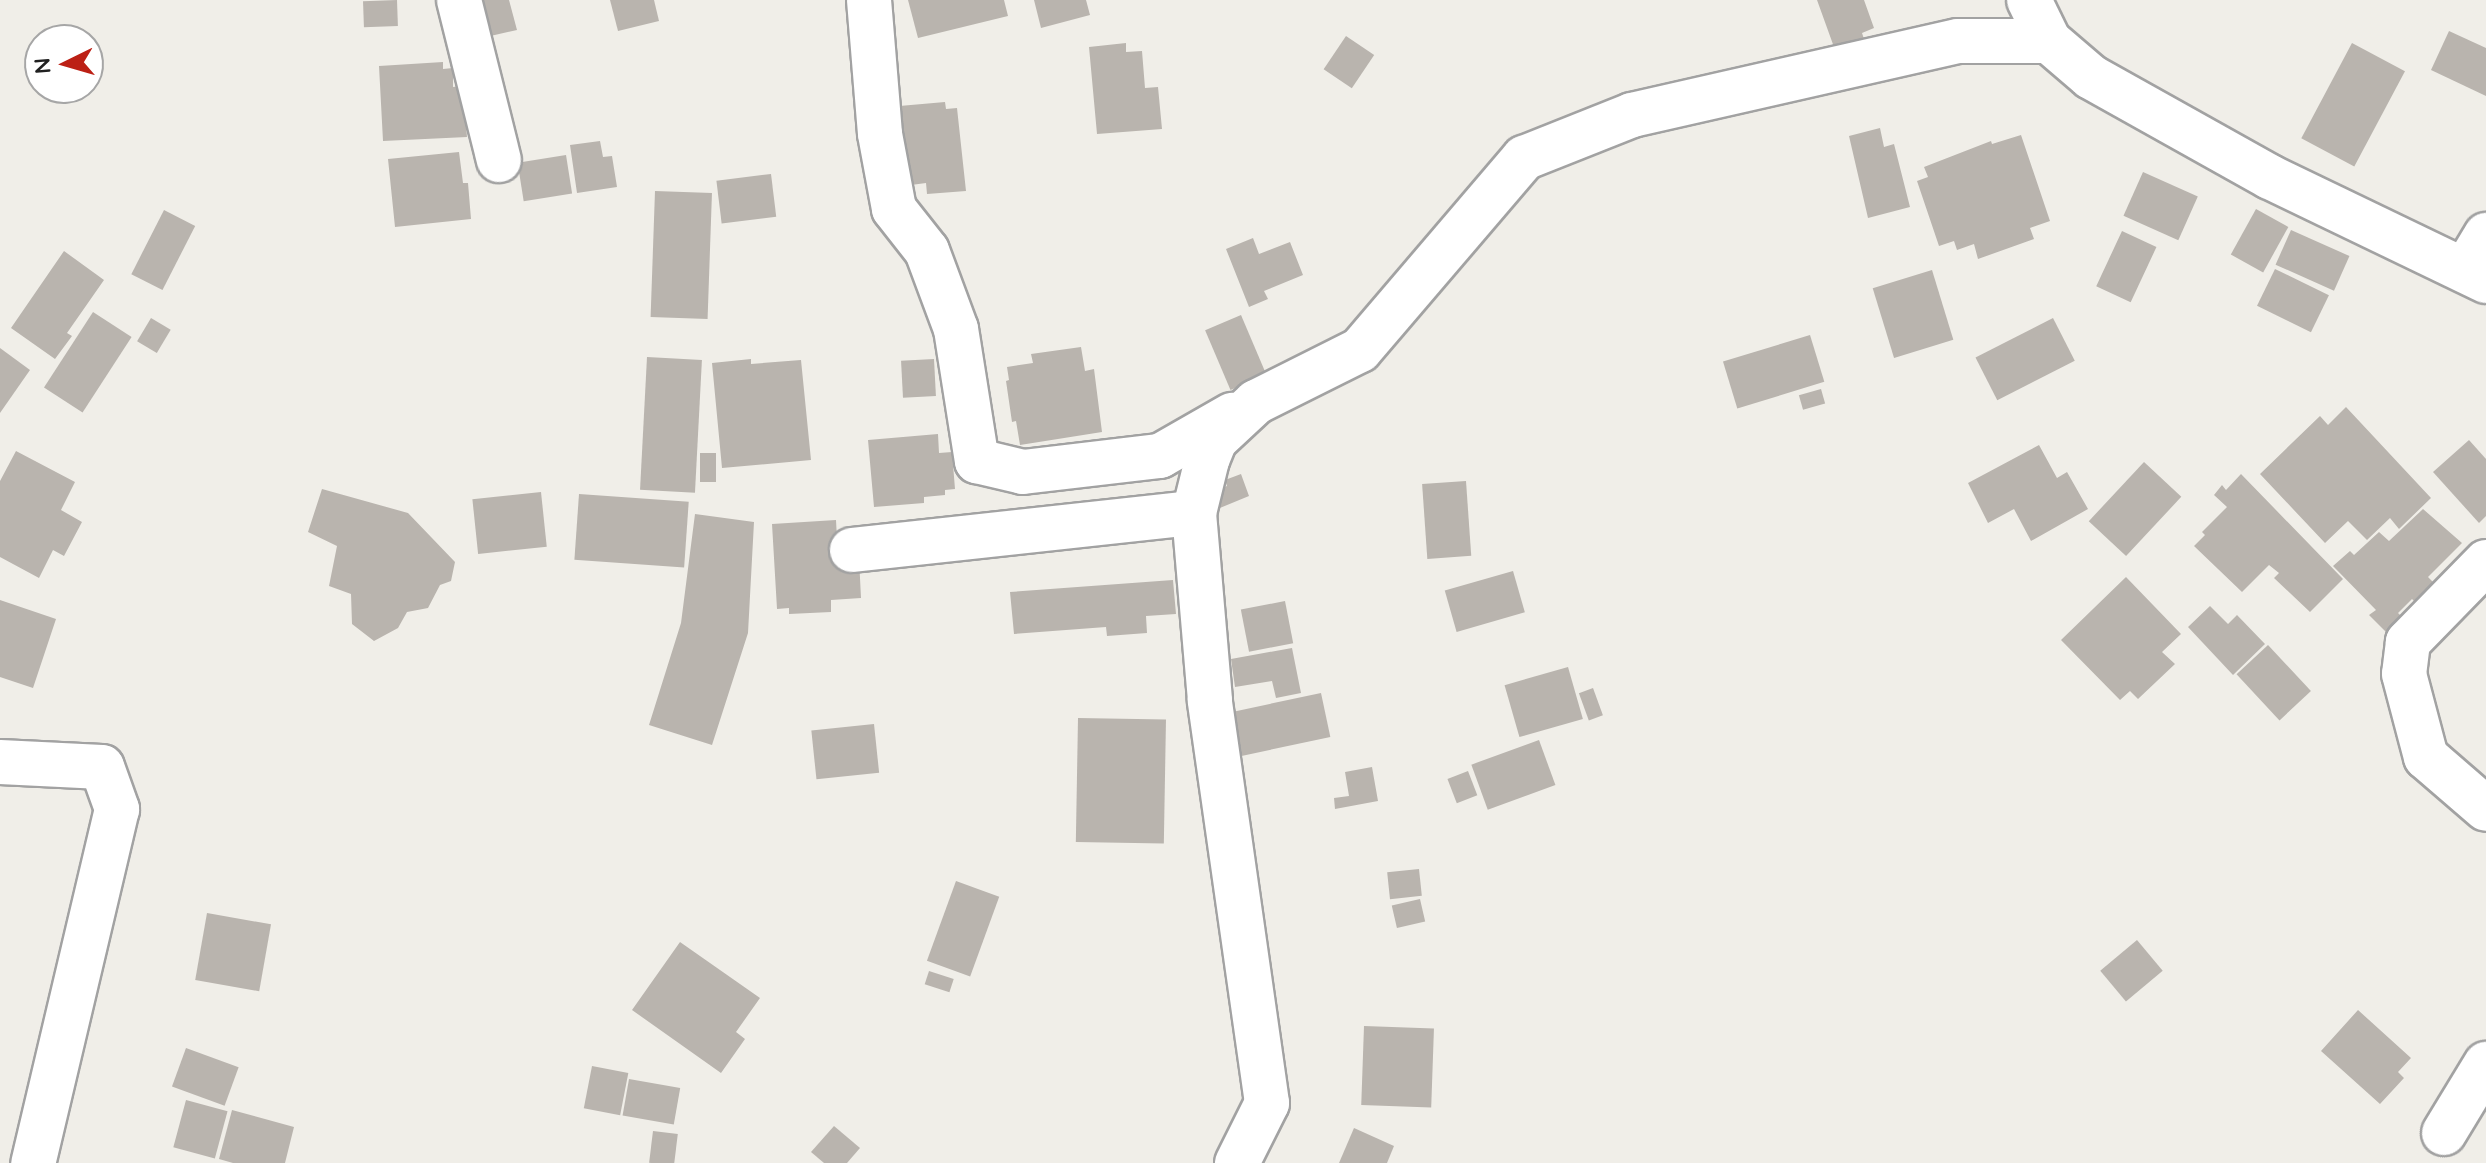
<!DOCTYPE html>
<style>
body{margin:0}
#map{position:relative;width:2486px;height:1163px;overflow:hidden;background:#f0eee8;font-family:Quicksand,sans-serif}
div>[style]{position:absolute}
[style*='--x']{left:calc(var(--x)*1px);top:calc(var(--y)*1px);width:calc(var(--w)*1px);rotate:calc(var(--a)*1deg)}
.building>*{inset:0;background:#b9b4ae;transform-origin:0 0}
.roads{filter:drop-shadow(2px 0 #a2a2a2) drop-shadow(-2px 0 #a2a2a2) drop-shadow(0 2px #a2a2a2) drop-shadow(0 -2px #a2a2a2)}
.minor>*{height:44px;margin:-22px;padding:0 22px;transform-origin:22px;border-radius:22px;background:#fff}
span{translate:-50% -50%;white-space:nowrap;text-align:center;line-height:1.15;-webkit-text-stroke:7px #fff;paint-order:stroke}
.north{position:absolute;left:24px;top:24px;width:80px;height:80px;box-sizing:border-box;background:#fff;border:2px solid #a6a6a6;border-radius:50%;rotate:265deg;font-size:22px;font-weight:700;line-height:32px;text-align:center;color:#212121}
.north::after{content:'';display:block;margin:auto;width:28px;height:36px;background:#bc2015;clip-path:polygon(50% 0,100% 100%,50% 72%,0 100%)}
</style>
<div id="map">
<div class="building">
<i style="left:397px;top:0;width:26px;height:34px;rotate:88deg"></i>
<i style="clip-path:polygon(477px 0,509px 0,517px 30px,486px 37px)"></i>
<i style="clip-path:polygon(610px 0,654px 0,659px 21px,618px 31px)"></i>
<i style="clip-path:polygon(908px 0,1004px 0,1008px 16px,918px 38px)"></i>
<i style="clip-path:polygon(1034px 0,1086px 0,1090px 15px,1041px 28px)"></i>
<i style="clip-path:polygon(1817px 0,1864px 0,1874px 28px,1862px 33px,1868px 51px,1839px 61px)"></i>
<i style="clip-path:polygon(2449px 31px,2486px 48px,2486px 96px,2431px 70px)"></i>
<i style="left:1346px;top:36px;width:34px;height:40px;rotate:34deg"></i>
<i style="clip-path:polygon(1126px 43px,1126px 52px,1142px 51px,1145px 88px,1158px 87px,1162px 129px,1097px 134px,1089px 47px)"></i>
<i style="left:2352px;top:43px;width:60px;height:108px;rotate:28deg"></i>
<i style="clip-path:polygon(443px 62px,443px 69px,453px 68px,453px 87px,463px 86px,467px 137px,383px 141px,379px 66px)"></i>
<i style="clip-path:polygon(945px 102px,946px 109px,957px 108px,966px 191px,927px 194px,926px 183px,896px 187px,888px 107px)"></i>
<i style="clip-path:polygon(1880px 128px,1884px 147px,1894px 144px,1910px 207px,1868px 218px,1849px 136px)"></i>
<i style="clip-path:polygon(2021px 135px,2050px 221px,2030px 228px,2034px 239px,1978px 259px,1974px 244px,1957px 250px,1954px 241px,1939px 246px,1917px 181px,1928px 177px,1924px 167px,1991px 141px,1992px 144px)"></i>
<i style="clip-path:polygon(600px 141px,603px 157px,612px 156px,617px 187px,577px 193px,570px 145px)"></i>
<i style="clip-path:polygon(459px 152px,463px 183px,468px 183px,471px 219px,395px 227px,388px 159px)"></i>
<i style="left:566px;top:155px;width:39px;height:49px;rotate:81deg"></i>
<i style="left:2143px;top:172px;width:60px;height:48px;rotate:24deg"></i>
<i style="left:771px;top:174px;width:43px;height:55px;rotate:83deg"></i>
<i style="left:655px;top:191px;width:57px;height:126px;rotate:2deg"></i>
<i style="left:2256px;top:209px;width:37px;height:52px;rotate:29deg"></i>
<i style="left:164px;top:210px;width:35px;height:72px;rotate:27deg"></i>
<i style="left:2291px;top:230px;width:64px;height:38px;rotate:24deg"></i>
<i style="left:2122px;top:231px;width:38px;height:61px;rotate:25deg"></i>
<i style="clip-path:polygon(1253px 238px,1259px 254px,1290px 242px,1303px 275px,1264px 291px,1268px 299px,1249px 307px,1226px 249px)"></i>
<i style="clip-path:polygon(64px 251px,104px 280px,67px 333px,72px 336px,55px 359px,11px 328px)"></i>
<i style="left:2275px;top:269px;width:60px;height:41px;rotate:26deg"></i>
<i style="left:1932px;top:270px;width:73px;height:62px;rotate:73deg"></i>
<i style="left:93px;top:312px;width:46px;height:90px;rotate:33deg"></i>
<i style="left:1241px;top:315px;width:65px;height:39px;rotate:67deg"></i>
<i style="left:151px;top:318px;width:23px;height:27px;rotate:31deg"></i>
<i style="left:2053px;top:318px;width:48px;height:87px;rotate:63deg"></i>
<i style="left:1810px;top:335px;width:49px;height:91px;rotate:73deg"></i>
<i style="clip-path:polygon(1081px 347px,1085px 371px,1094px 369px,1102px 432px,1020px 445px,1016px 421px,1012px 422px,1006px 381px,1009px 380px,1007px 367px,1033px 363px,1031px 354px)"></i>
<i style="clip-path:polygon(0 348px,30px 370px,0 413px)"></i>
<i style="left:647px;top:357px;width:55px;height:133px;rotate:3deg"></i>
<i style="clip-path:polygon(751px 359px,751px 364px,801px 360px,811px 460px,722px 468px,712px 363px)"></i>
<i style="left:934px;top:359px;width:37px;height:33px;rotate:87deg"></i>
<i style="left:1821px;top:389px;width:15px;height:23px;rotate:74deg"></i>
<i style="clip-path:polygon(2346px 407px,2431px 498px,2399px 529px,2390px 518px,2367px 540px,2348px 521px,2325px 543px,2260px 474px,2320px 416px,2328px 425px)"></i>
<i style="clip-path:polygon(938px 434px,939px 453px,952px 452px,955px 489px,945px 490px,945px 495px,924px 497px,924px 503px,874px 507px,868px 440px)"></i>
<i style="clip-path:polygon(2469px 440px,2486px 459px,2486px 516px,2479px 523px,2433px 472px)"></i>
<i style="clip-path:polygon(2039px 445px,2057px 478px,2067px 472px,2088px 509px,2031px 541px,2014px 509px,1988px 523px,1968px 483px)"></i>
<i style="clip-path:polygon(16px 451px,75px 482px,61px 510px,82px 522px,64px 556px,53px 550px,39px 578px,0 557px,0 481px)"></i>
<i style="left:700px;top:453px;width:16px;height:29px"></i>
<i style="left:2144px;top:462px;width:51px;height:81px;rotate:43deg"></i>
<i style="clip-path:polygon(1241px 474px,1249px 496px,1215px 510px,1210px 493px,1227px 486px,1225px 480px)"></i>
<i style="clip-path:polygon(2241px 474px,2343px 579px,2310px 612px,2274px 578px,2279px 573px,2269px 565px,2242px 592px,2194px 546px,2205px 535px,2202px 532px,2227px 507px,2214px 495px,2222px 485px,2226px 490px)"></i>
<i style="left:1466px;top:481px;width:75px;height:44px;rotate:86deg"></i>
<i style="clip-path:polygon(322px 489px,408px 513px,455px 562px,451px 581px,440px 585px,428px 608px,407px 612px,398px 628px,374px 641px,352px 624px,351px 594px,329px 586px,337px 546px,308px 532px)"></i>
<i style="left:541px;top:492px;width:55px;height:69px;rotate:84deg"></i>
<i style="left:579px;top:494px;width:110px;height:66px;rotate:4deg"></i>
<i style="clip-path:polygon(2423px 509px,2462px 543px,2428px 577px,2438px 587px,2419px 606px,2412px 599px,2398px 613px,2406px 621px,2387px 633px,2369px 615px,2376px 610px,2333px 566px,2350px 551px,2354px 555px,2379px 532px,2389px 541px)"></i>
<i style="clip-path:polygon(695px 514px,754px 522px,748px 633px,712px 745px,649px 725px,681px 623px)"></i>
<i style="clip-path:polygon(836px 520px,838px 558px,859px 558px,861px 598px,831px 600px,831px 612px,789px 614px,789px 608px,777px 609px,772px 524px)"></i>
<i style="left:1513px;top:571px;width:43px;height:71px;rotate:74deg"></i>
<i style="clip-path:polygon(2126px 577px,2181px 634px,2162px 652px,2175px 664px,2138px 699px,2130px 691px,2120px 700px,2061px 640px)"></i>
<i style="clip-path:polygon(1173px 580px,1176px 614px,1146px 616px,1147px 633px,1107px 636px,1106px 627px,1014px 634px,1010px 592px)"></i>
<i style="clip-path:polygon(0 600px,56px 619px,33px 688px,0 677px)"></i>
<i style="left:1285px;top:601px;width:43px;height:45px;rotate:79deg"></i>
<i style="clip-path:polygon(2210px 606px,2228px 624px,2237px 615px,2265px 644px,2233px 675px,2188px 627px)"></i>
<i style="left:2268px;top:645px;width:63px;height:43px;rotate:47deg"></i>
<i style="clip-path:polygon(1292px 648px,1301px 693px,1276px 698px,1272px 681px,1235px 687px,1231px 659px)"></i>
<i style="left:1568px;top:667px;width:54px;height:66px;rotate:74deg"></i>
<i style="left:1593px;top:688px;width:29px;height:15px;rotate:70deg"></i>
<i style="left:1321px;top:693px;width:45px;height:98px;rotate:78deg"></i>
<i style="left:1078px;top:718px;width:88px;height:124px;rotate:1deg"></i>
<i style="left:874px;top:724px;width:49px;height:63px;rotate:84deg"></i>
<i style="left:1539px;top:740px;width:48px;height:72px;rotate:70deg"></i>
<i style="clip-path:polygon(1372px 767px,1378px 801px,1335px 809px,1334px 798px,1349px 796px,1345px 772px)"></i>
<i style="left:1468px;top:771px;width:26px;height:22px;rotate:69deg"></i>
<i style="left:1419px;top:869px;width:27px;height:32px;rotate:84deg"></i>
<i style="left:956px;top:881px;width:46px;height:85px;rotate:20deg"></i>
<i style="left:1420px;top:899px;width:23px;height:29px;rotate:77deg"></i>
<i style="left:207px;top:913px;width:65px;height:68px;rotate:10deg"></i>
<i style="left:2137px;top:940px;width:40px;height:48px;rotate:50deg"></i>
<i style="clip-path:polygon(680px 942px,760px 998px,736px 1032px,745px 1039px,721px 1073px,632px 1010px)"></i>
<i style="left:929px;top:971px;width:26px;height:14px;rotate:18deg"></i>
<i style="clip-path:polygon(2358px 1010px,2411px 1058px,2398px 1072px,2404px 1078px,2380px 1104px,2321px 1051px)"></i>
<i style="left:1364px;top:1026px;width:70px;height:79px;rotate:2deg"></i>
<i style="left:186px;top:1048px;width:56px;height:41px;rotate:20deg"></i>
<i style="left:592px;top:1066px;width:37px;height:43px;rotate:11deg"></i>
<i style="left:629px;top:1079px;width:52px;height:37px;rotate:10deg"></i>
<i style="left:186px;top:1100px;width:43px;height:49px;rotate:15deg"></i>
<i style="clip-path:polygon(232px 1110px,294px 1127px,285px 1163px,233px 1163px,219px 1159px)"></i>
<i style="clip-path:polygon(834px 1126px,860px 1148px,847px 1163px,824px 1163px,811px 1152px)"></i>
<i style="clip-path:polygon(1354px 1128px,1394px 1146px,1387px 1163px,1339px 1163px)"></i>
<i style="left:653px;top:1131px;width:25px;height:32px;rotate:7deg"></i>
</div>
<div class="roads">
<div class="minor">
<i style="--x:459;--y:0;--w:165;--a:76"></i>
<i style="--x:869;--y:0;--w:134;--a:85.3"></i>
<i style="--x:880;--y:134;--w:76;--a:79.4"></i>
<i style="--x:894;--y:209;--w:53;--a:51.8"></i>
<i style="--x:927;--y:251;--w:83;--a:69.6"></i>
<i style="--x:956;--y:329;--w:134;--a:81"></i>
<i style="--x:977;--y:461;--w:47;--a:13.4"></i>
<i style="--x:1023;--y:472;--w:138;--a:-6.7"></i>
<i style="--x:1160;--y:456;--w:83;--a:-29.7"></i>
<i style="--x:2029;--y:0;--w:46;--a:64"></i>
<i style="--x:2465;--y:270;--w:41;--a:-59"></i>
<i style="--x:852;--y:550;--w:344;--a:-6.2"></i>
<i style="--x:2486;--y:562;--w:112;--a:134.3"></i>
<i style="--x:2408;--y:642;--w:32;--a:97"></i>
<i style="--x:2404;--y:674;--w:86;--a:75.2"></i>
<i style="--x:2426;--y:757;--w:79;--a:40.9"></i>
<i style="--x:0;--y:762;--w:102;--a:2.8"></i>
<i style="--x:102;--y:767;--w:45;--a:70.3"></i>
<i style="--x:117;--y:809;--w:364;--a:103.3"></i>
<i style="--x:2444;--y:1133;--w:81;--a:-58.7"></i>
<i style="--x:1237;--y:1163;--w:67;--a:-63.4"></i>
<i style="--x:1267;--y:1103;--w:407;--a:-98.1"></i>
<i style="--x:1210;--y:700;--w:188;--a:-94.9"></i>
<i style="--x:1194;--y:513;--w:55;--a:-76.2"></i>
<i style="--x:1207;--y:460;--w:22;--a:-68"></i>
<i style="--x:1215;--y:440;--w:56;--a:-42.8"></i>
<i style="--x:1256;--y:402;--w:116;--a:-26.6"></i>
<i style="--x:1360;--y:350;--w:253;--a:-49.5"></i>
<i style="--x:1524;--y:158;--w:116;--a:-21.7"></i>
<i style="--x:1632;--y:115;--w:334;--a:-12.8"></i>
<i style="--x:1958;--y:41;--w:91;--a:0"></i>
<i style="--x:2049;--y:41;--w:55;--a:40.6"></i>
<i style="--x:2091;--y:77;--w:205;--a:29.2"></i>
<i style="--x:2270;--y:177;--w:240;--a:25.7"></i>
</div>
</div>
<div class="north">N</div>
</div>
